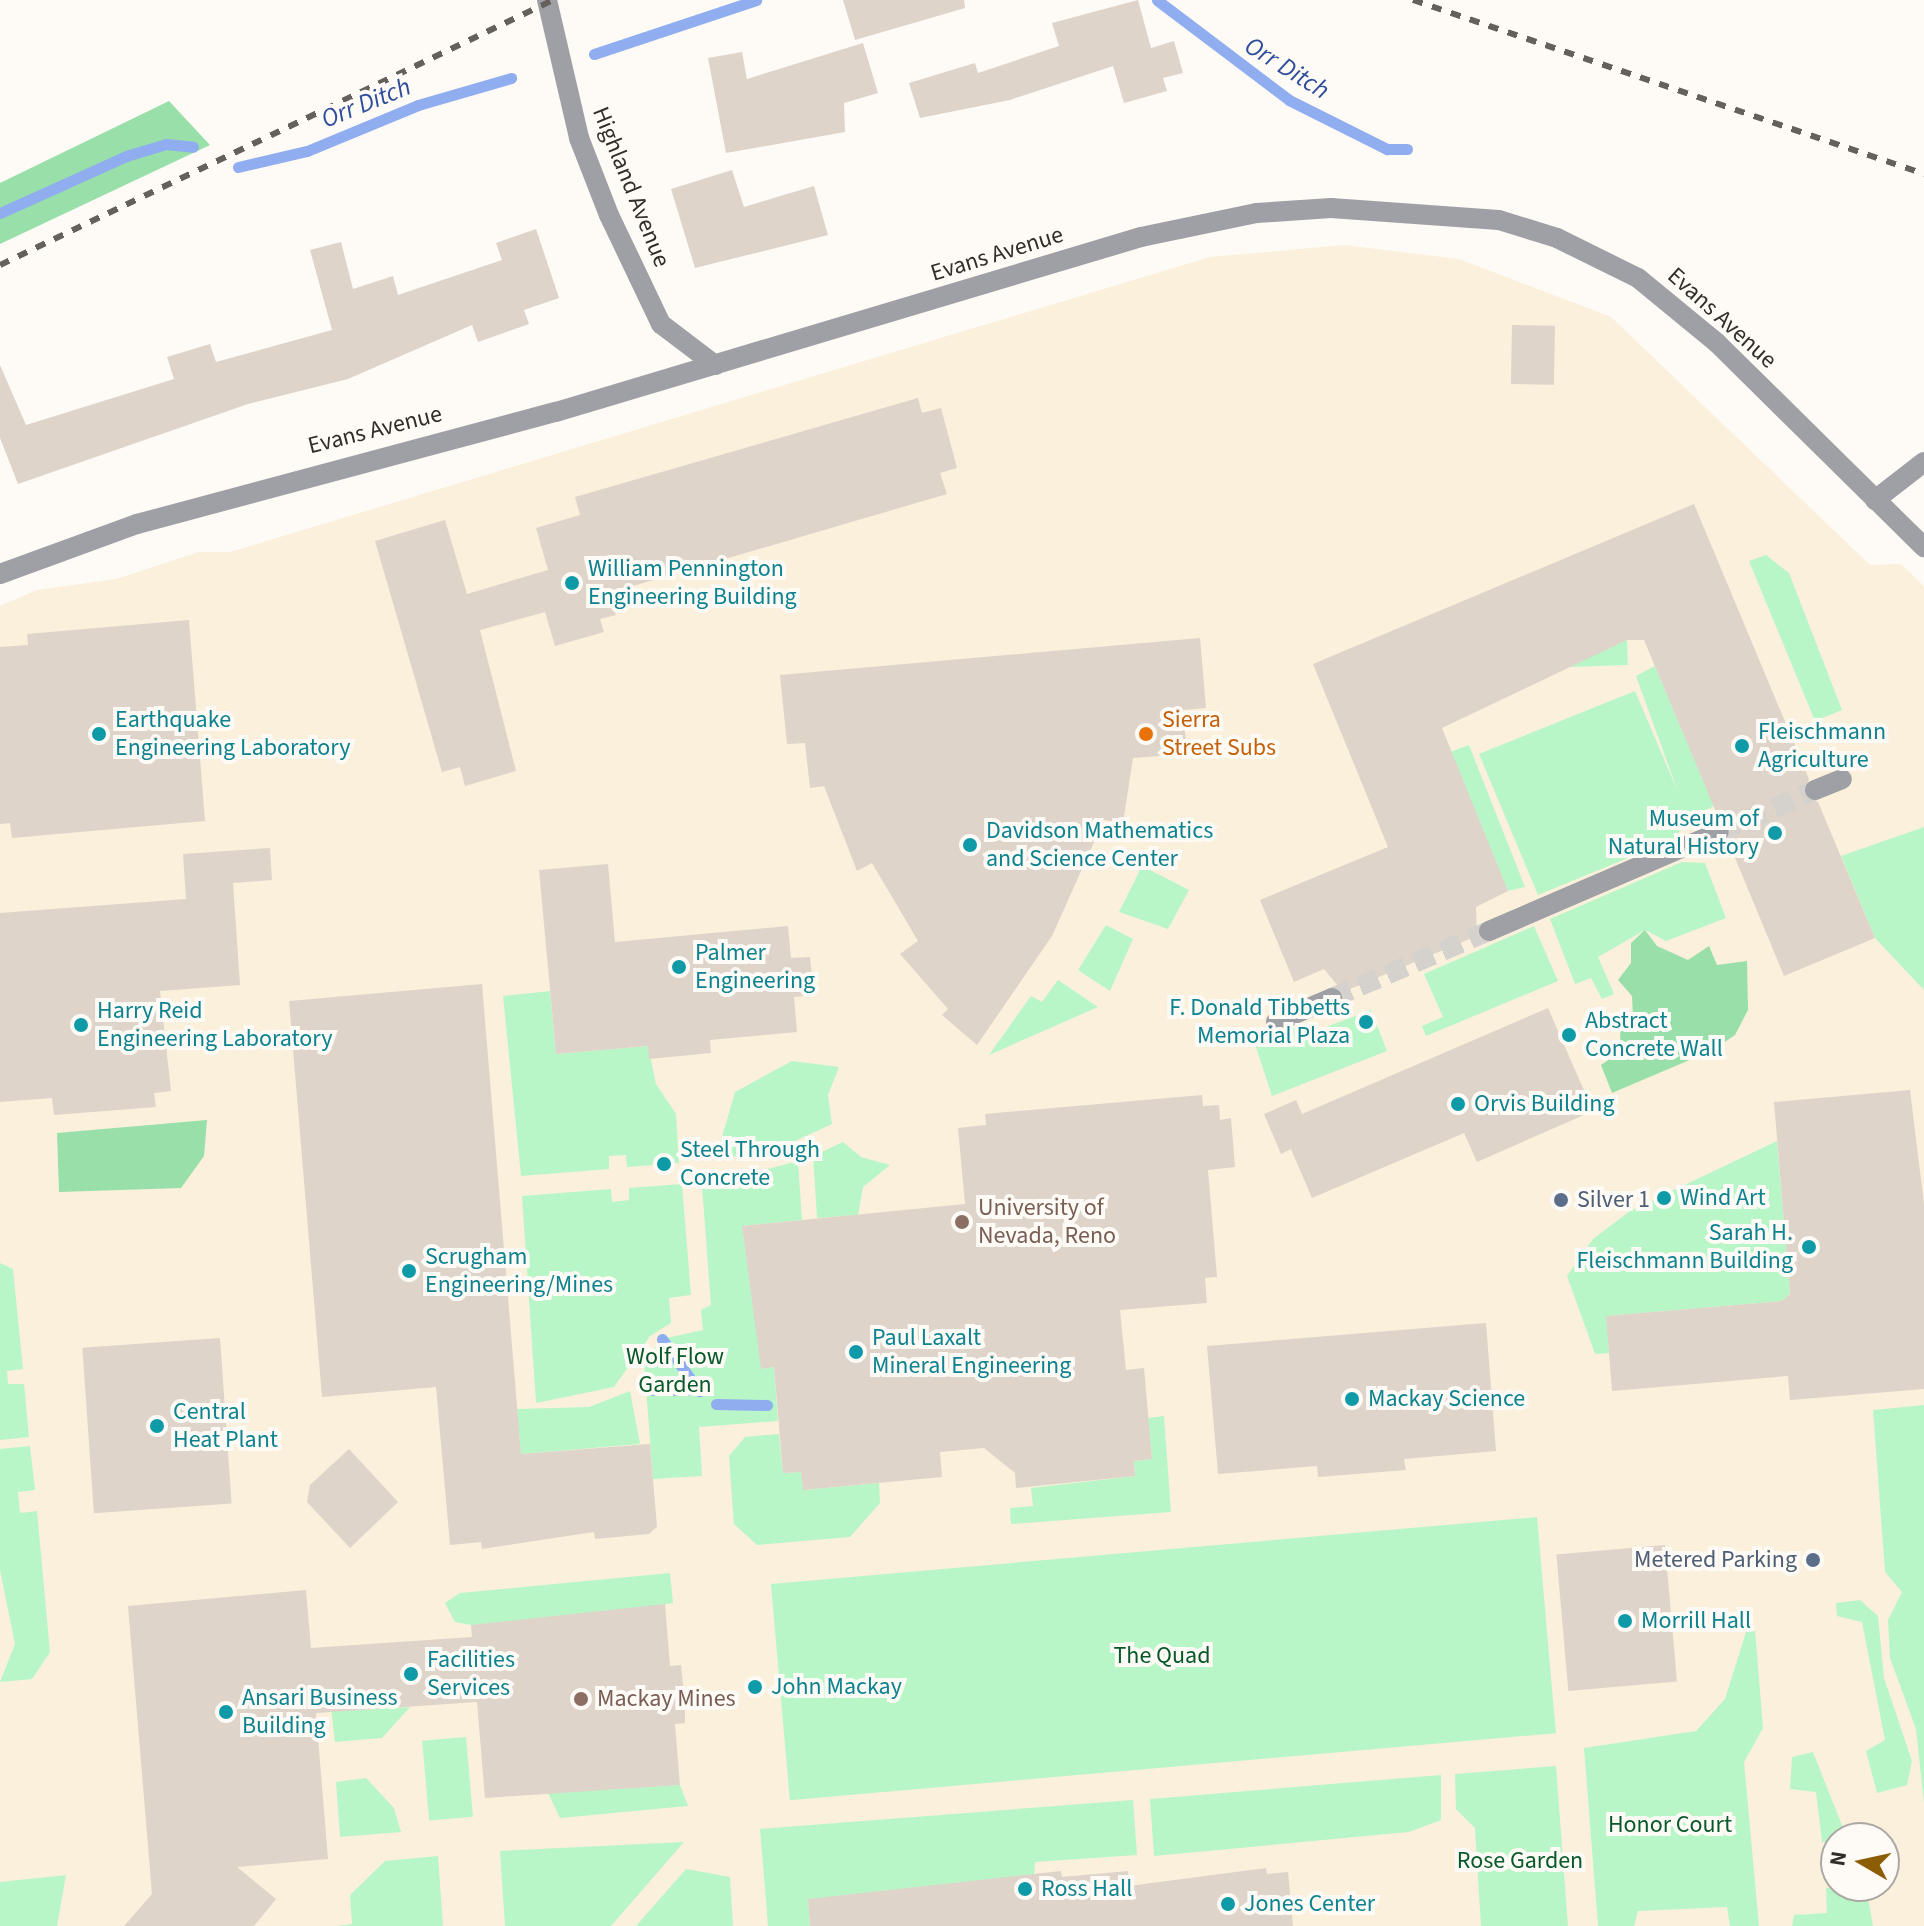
<!DOCTYPE html>
<style>
body{margin:0}
#map{position:relative;width:1924px;height:1926px;overflow:hidden;background:#fefaf6;font-family:"Source Sans 3",sans-serif}
div>[style]{position:absolute}
[style*='--x']{left:calc(var(--x)*1px);top:calc(var(--y)*1px);width:calc(var(--w)*1px);rotate:calc(var(--a)*1deg)}
.education>*{inset:0;background:#faf0db}
.green>*{inset:0;background:#b9f6c7;transform-origin:0 0}
.forest>*{inset:0;background:#99dfaa}
.stream>*{height:11px;margin:-5.5px;padding:0 5.5px;transform-origin:5.5px;border-radius:5.5px;background:#8fadef}
.building>*{inset:0;background:#ded4ca;transform-origin:0 0}
.minor-tunnel>*{height:20px;margin-top:-10px;transform-origin:0;background:repeating-linear-gradient(90deg,#d5d1cd 0 20px,transparent 0 30px)}
.minor>*{height:20px;margin:-10px;padding:0 10px;transform-origin:10px;border-radius:10px;background:#9ea0a5}
.rail>*{height:6px;margin-top:-3px;transform-origin:0;background:repeating-linear-gradient(90deg,#64605c 0 10px,transparent 0 20px)}
.dots>*{width:22px;height:22px;translate:-50% -50%;box-sizing:border-box;border:4px solid #fefaf6;border-radius:50%}
span{translate:-50% -50%;white-space:nowrap;text-align:center;line-height:1.15;-webkit-text-stroke:8px #fefaf6;paint-order:stroke}
.street-label{font-size:24px;color:#312d29}
.culture-label{font-size:24px;color:#0d838f}
.left{translate:0 -50%;text-align:left}
.right{translate:-100% -50%;text-align:right}
.food-label{font-size:24px;color:#c56008}
.service-label{font-size:24px;color:#4e5e75}
.education-label{font-size:24px;color:#785e54}
.park-label{font-size:24px;color:#07592a}
.water-label{font-size:26px;color:#2e4e9b;font-style:italic}
.north{position:absolute;left:1820px;top:1822px;width:80px;height:80px;box-sizing:border-box;background:#fefaf6;border:2px solid #aca8a4;border-radius:50%;rotate:279deg;font-size:22px;font-weight:700;line-height:32px;text-align:center;color:#312d29}
.north::after{content:'';display:block;margin:auto;width:28px;height:36px;background:#8d5d05;clip-path:polygon(50% 0,100% 100%,50% 72%,0 100%)}
</style>
<div id="map">
<div class="education">
<i style="clip-path:polygon(evenodd,1344px 245px,1459px 259px,1611px 317px,1870px 565px,1901px 564px,1924px 586px,1924px 1926px,0 1926px,0 606px,37px 590px,116px 579px,199px 552px,230px 552px,1210px 257px,1344px 245px,1836px 1838px,1884px 1838px,1884px 1886px,1836px 1886px,1836px 1838px)"></i>
</div>
<div class="green">
<i style="clip-path:polygon(1766px 555px,1789px 573px,1842px 710px,1815px 721px,1749px 561px)"></i>
<i style="left:1627px;top:640px;width:25px;height:177px;rotate:88deg"></i>
<i style="clip-path:polygon(1655px 666px,1714px 806px,1689px 819px,1674px 839px,1538px 895px,1479px 754px,1635px 691px,1678px 792px,1636px 676px)"></i>
<i style="clip-path:polygon(1469px 745px,1525px 887px,1508px 891px,1450px 752px)"></i>
<i style="clip-path:polygon(1924px 827px,1924px 990px,1875px 938px,1841px 856px)"></i>
<i style="clip-path:polygon(1682px 862px,1705px 863px,1726px 918px,1666px 941px,1645px 930px,1598px 957px,1614px 994px,1602px 999px,1591px 978px,1575px 984px,1550px 919px)"></i>
<i style="clip-path:polygon(1142px 866px,1189px 890px,1168px 929px,1119px 912px)"></i>
<i style="clip-path:polygon(1106px 925px,1133px 939px,1110px 991px,1078px 970px)"></i>
<i style="clip-path:polygon(1534px 926px,1558px 981px,1426px 1036px,1422px 1026px,1443px 1017px,1424px 974px)"></i>
<i style="clip-path:polygon(1058px 980px,1098px 1007px,989px 1055px,1031px 996px,1042px 1002px)"></i>
<i style="clip-path:polygon(550px 991px,556px 1054px,648px 1046px,656px 1084px,676px 1114px,679px 1163px,627px 1167px,626px 1155px,609px 1156px,609px 1169px,521px 1176px,503px 996px)"></i>
<i style="clip-path:polygon(1371px 1010px,1387px 1051px,1272px 1096px,1255px 1044px,1299px 1026px,1305px 1035px)"></i>
<i style="clip-path:polygon(792px 1061px,839px 1067px,828px 1095px,832px 1124px,791px 1143px,715px 1161px,735px 1092px)"></i>
<i style="clip-path:polygon(1777px 1141px,1790px 1294px,1782px 1301px,1607px 1316px,1609px 1353px,1595px 1354px,1567px 1276px,1593px 1239px,1630px 1211px)"></i>
<i style="clip-path:polygon(843px 1142px,861px 1157px,890px 1165px,863px 1187px,858px 1215px,817px 1218px,813px 1156px)"></i>
<i style="clip-path:polygon(798px 1161px,802px 1220px,742px 1226px,762px 1369px,774px 1367px,778px 1421px,699px 1427px,702px 1476px,653px 1479px,644px 1362px,662px 1339px,703px 1330px,701px 1310px,711px 1305px,702px 1186px)"></i>
<i style="clip-path:polygon(682px 1184px,691px 1295px,669px 1298px,671px 1323px,650px 1336px,614px 1387px,536px 1403px,522px 1196px,611px 1189px,612px 1202px,629px 1200px,629px 1188px)"></i>
<i style="clip-path:polygon(0 1263px,13px 1269px,23px 1369px,7px 1371px,8px 1384px,24px 1384px,29px 1437px,0 1440px)"></i>
<i style="clip-path:polygon(630px 1391px,640px 1444px,521px 1454px,517px 1409px,589px 1407px)"></i>
<i style="clip-path:polygon(1924px 1405px,1924px 1803px,1916px 1729px,1890px 1658px,1888px 1620px,1902px 1592px,1885px 1572px,1873px 1410px)"></i>
<i style="clip-path:polygon(1164px 1416px,1171px 1512px,1011px 1524px,1010px 1508px,1033px 1506px,1031px 1488px,1135px 1476px,1134px 1461px,1152px 1459px,1148px 1418px)"></i>
<i style="clip-path:polygon(779px 1434px,783px 1473px,801px 1472px,803px 1490px,879px 1483px,880px 1503px,850px 1537px,757px 1545px,734px 1524px,729px 1456px,745px 1437px)"></i>
<i style="clip-path:polygon(30px 1446px,35px 1490px,18px 1492px,20px 1513px,37px 1511px,50px 1652px,32px 1679px,0 1682px,15px 1644px,0 1570px,0 1449px)"></i>
<i style="left:1537px;top:1517px;width:217px;height:769px;rotate:85deg"></i>
<i style="clip-path:polygon(670px 1573px,673px 1603px,597px 1615px,471px 1625px,455px 1622px,445px 1603px,460px 1593px)"></i>
<i style="clip-path:polygon(1860px 1600px,1878px 1616px,1884px 1678px,1912px 1761px,1907px 1785px,1877px 1793px,1866px 1751px,1885px 1740px,1862px 1622px,1837px 1616px,1836px 1603px)"></i>
<i style="clip-path:polygon(1747px 1629px,1755px 1629px,1763px 1728px,1744px 1762px,1759px 1926px,1730px 1926px,1727px 1907px,1638px 1911px,1634px 1926px,1598px 1926px,1584px 1748px,1696px 1731px,1725px 1699px)"></i>
<i style="clip-path:polygon(356px 1645px,360px 1710px,410px 1707px,382px 1738px,335px 1742px,330px 1700px)"></i>
<i style="left:466px;top:1737px;width:80px;height:44px;rotate:85deg"></i>
<i style="clip-path:polygon(1813px 1752px,1847px 1838px,1836px 1843px,1822px 1842px,1816px 1792px,1790px 1789px,1792px 1757px)"></i>
<i style="clip-path:polygon(1556px 1766px,1568px 1926px,1481px 1926px,1475px 1828px,1456px 1809px,1455px 1774px)"></i>
<i style="clip-path:polygon(1441px 1775px,1441px 1820px,1409px 1832px,1154px 1856px,1150px 1799px)"></i>
<i style="clip-path:polygon(366px 1778px,394px 1808px,401px 1832px,340px 1837px,336px 1782px)"></i>
<i style="clip-path:polygon(680px 1785px,688px 1806px,560px 1818px,548px 1793px)"></i>
<i style="clip-path:polygon(1133px 1800px,1137px 1855px,1035px 1862px,1034px 1879px,808px 1899px,810px 1926px,768px 1926px,760px 1829px)"></i>
<i style="clip-path:polygon(684px 1842px,611px 1926px,505px 1926px,500px 1851px)"></i>
<i style="clip-path:polygon(438px 1856px,443px 1926px,337px 1926px,352px 1924px,350px 1895px,385px 1861px)"></i>
<i style="clip-path:polygon(686px 1869px,730px 1877px,733px 1926px,636px 1926px)"></i>
<i style="clip-path:polygon(66px 1875px,57px 1926px,0 1926px,0 1882px)"></i>
<i style="clip-path:polygon(1866px 1886px,1873px 1926px,1792px 1926px,1794px 1915px,1827px 1913px,1826px 1888px)"></i>
</div>
<div class="forest">
<i style="clip-path:polygon(169px 101px,210px 145px,0 244px,0 183px)"></i>
<i style="clip-path:polygon(1645px 930px,1657px 946px,1688px 960px,1709px 946px,1717px 965px,1747px 961px,1748px 1010px,1735px 1035px,1713px 1050px,1612px 1093px,1601px 1065px,1621px 1051px,1620px 1033px,1633px 1017px,1632px 996px,1618px 980px,1631px 963px,1631px 943px)"></i>
<i style="clip-path:polygon(207px 1120px,204px 1156px,181px 1188px,59px 1192px,57px 1133px)"></i>
</div>
<div class="stream">
<i style="--x:1157;--y:0;--w:166;--a:37.1"></i>
<i style="--x:1289;--y:100;--w:110;--a:26.6"></i>
<i style="--x:1387;--y:149;--w:20;--a:0"></i>
<i style="--x:594;--y:54;--w:171;--a:-18.4"></i>
<i style="--x:238;--y:167;--w:71;--a:-13.1"></i>
<i style="--x:307;--y:151;--w:120;--a:-22.5"></i>
<i style="--x:418;--y:105;--w:97;--a:-16.2"></i>
<i style="--x:0;--y:213;--w:138;--a:-24.3"></i>
<i style="--x:126;--y:156;--w:42;--a:-16.7"></i>
<i style="--x:166;--y:144;--w:27;--a:6"></i>
<i style="--x:662;--y:1339;--w:64;--a:54.6"></i>
<i style="--x:653;--y:1390;--w:43;--a:0"></i>
<i style="--x:716;--y:1404;--w:51;--a:1.1"></i>
</div>
<div class="building">
<i style="clip-path:polygon(843px 0,964px 0,965px 8px,855px 40px)"></i>
<i style="clip-path:polygon(1138px 0,1151px 48px,1174px 41px,1183px 73px,1163px 78px,1167px 91px,1124px 103px,1113px 66px,1010px 100px,920px 118px,909px 83px,975px 63px,978px 73px,1059px 46px,1052px 23px)"></i>
<i style="clip-path:polygon(863px 43px,878px 93px,844px 103px,845px 132px,726px 153px,708px 58px,742px 52px,747px 79px)"></i>
<i style="clip-path:polygon(732px 170px,744px 207px,814px 186px,828px 235px,695px 268px,671px 189px)"></i>
<i style="clip-path:polygon(536px 229px,559px 298px,524px 310px,529px 324px,478px 342px,472px 325px,348px 379px,248px 404px,18px 484px,0 438px,0 365px,26px 425px,174px 379px,167px 357px,210px 344px,216px 362px,332px 330px,310px 250px,341px 242px,353px 289px,393px 276px,398px 295px,502px 260px,496px 243px)"></i>
<i style="left:1512px;top:325px;width:43px;height:59px;rotate:1deg"></i>
<i style="clip-path:polygon(918px 398px,922px 413px,941px 408px,957px 468px,940px 473px,947px 494px,609px 593px,616px 615px,600px 619px,604px 632px,555px 646px,545px 612px,480px 630px,516px 771px,465px 786px,460px 767px,442px 772px,375px 541px,445px 520px,467px 594px,548px 570px,536px 528px,580px 515px,575px 497px)"></i>
<i style="clip-path:polygon(1694px 504px,1809px 779px,1803px 796px,1818px 802px,1875px 938px,1784px 976px,1728px 841px,1731px 828px,1719px 819px,1644px 640px,1627px 640px,1442px 728px,1508px 891px,1476px 907px,1477px 936px,1343px 992px,1324px 969px,1294px 982px,1260px 900px,1388px 847px,1313px 664px)"></i>
<i style="clip-path:polygon(189px 620px,205px 821px,12px 838px,10px 823px,0 824px,0 647px,28px 645px,27px 634px)"></i>
<i style="clip-path:polygon(1200px 638px,1206px 708px,1183px 710px,1187px 754px,1133px 758px,1123px 823px,1104px 820px,1052px 936px,977px 1045px,942px 1015px,948px 1009px,900px 954px,918px 941px,872px 863px,857px 871px,824px 786px,810px 788px,805px 743px,787px 744px,780px 675px)"></i>
<i style="clip-path:polygon(270px 848px,272px 880px,233px 883px,240px 985px,160px 991px,171px 1091px,154px 1093px,156px 1107px,54px 1115px,52px 1098px,0 1102px,0 913px,186px 899px,183px 854px)"></i>
<i style="clip-path:polygon(608px 864px,615px 942px,788px 926px,791px 958px,810px 957px,814px 995px,794px 997px,797px 1032px,710px 1040px,711px 1053px,649px 1059px,648px 1046px,556px 1054px,539px 870px)"></i>
<i style="clip-path:polygon(482px 984px,521px 1454px,650px 1444px,657px 1527px,649px 1534px,595px 1539px,594px 1532px,482px 1549px,481px 1542px,450px 1545px,436px 1387px,322px 1397px,289px 1001px)"></i>
<i style="clip-path:polygon(1548px 1008px,1593px 1111px,1477px 1162px,1464px 1133px,1312px 1198px,1291px 1149px,1281px 1154px,1264px 1114px,1296px 1100px,1302px 1114px)"></i>
<i style="clip-path:polygon(1910px 1090px,1924px 1204px,1924px 1389px,1790px 1400px,1788px 1376px,1612px 1391px,1606px 1316px,1782px 1301px,1790px 1294px,1774px 1102px)"></i>
<i style="clip-path:polygon(1202px 1095px,1203px 1106px,1219px 1105px,1220px 1120px,1231px 1118px,1235px 1167px,1208px 1170px,1217px 1277px,1205px 1278px,1207px 1303px,1120px 1310px,1126px 1370px,1144px 1368px,1152px 1459px,1134px 1461px,1135px 1476px,1016px 1488px,1015px 1473px,984px 1448px,940px 1452px,942px 1477px,803px 1490px,801px 1472px,783px 1473px,774px 1367px,761px 1369px,742px 1226px,965px 1204px,958px 1128px,986px 1125px,985px 1114px)"></i>
<i style="clip-path:polygon(1486px 1323px,1496px 1451px,1404px 1459px,1406px 1470px,1318px 1477px,1317px 1466px,1218px 1474px,1207px 1346px)"></i>
<i style="left:220px;top:1338px;width:166px;height:138px;rotate:86deg"></i>
<i style="clip-path:polygon(349px 1449px,398px 1502px,350px 1548px,307px 1502px,310px 1485px)"></i>
<i style="left:1665px;top:1545px;width:137px;height:109px;rotate:85deg"></i>
<i style="clip-path:polygon(306px 1590px,311px 1648px,472px 1637px,471px 1625px,665px 1604px,670px 1666px,681px 1665px,685px 1703px,685px 1723px,675px 1724px,680px 1785px,485px 1798px,477px 1702px,316px 1713px,328px 1859px,237px 1867px,276px 1899px,254px 1926px,124px 1926px,152px 1894px,128px 1606px)"></i>
<i style="clip-path:polygon(1266px 1868px,1267px 1874px,1288px 1872px,1293px 1926px,810px 1926px,808px 1899px,1061px 1871px,1062px 1877px,1128px 1871px,1129px 1886px)"></i>
</div>
<div class="minor-tunnel">
<i style="--x:1719;--y:832;--w:105;--a:-23.6"></i>
<i style="--x:1332;--y:998;--w:171;--a:-23.1"></i>
</div>
<div class="minor">
<i style="--x:547;--y:0;--w:142;--a:76.9"></i>
<i style="--x:579;--y:138;--w:83;--a:68.7"></i>
<i style="--x:609;--y:215;--w:121;--a:64.5"></i>
<i style="--x:661;--y:324;--w:68;--a:37.2"></i>
<i style="--x:1875;--y:500;--w:62;--a:-37.8"></i>
<i style="--x:0;--y:574;--w:146;--a:-20.1"></i>
<i style="--x:137;--y:524;--w:434;--a:-15"></i>
<i style="--x:556;--y:412;--w:611;--a:-16.65"></i>
<i style="--x:1141;--y:237;--w:118;--a:-11.7"></i>
<i style="--x:1257;--y:213;--w:74;--a:-3.9"></i>
<i style="--x:1331;--y:208;--w:168;--a:4.1"></i>
<i style="--x:1499;--y:220;--w:61;--a:17.2"></i>
<i style="--x:1557;--y:238;--w:90;--a:26.3"></i>
<i style="--x:1638;--y:278;--w:102;--a:39.4"></i>
<i style="--x:1717;--y:343;--w:291;--a:44.6"></i>
<i style="--x:1815;--y:790;--w:29;--a:-22"></i>
<i style="--x:1489;--y:931;--w:250;--a:-23.3"></i>
<i style="--x:1276;--y:1022;--w:61;--a:-23.2"></i>
</div>
<div class="rail">
<i style="--x:1413;--y:0;--w:540;--a:18.8"></i>
<i style="--x:0;--y:265;--w:613;--a:-25.6"></i>
</div>
<div class="dots">
<i style="left:572px;top:583px;background:#0f9aa8"></i>
<i style="left:99px;top:734px;background:#0f9aa8"></i>
<i style="left:1146px;top:734px;background:#e8710a"></i>
<i style="left:1742px;top:746px;background:#0f9aa8"></i>
<i style="left:1775px;top:833px;background:#0f9aa8"></i>
<i style="left:970px;top:845px;background:#0f9aa8"></i>
<i style="left:679px;top:967px;background:#0f9aa8"></i>
<i style="left:1366px;top:1022px;background:#0f9aa8"></i>
<i style="left:81px;top:1025px;background:#0f9aa8"></i>
<i style="left:1569px;top:1035px;background:#0f9aa8"></i>
<i style="left:1458px;top:1104px;background:#0f9aa8"></i>
<i style="left:664px;top:1164px;background:#0f9aa8"></i>
<i style="left:1664px;top:1198px;background:#0f9aa8"></i>
<i style="left:1561px;top:1200px;background:#5c6f8a"></i>
<i style="left:962px;top:1222px;background:#8d6e63"></i>
<i style="left:1809px;top:1247px;background:#0f9aa8"></i>
<i style="left:409px;top:1271px;background:#0f9aa8"></i>
<i style="left:856px;top:1352px;background:#0f9aa8"></i>
<i style="left:1352px;top:1399px;background:#0f9aa8"></i>
<i style="left:157px;top:1426px;background:#0f9aa8"></i>
<i style="left:1813px;top:1560px;background:#5c6f8a"></i>
<i style="left:1625px;top:1621px;background:#0f9aa8"></i>
<i style="left:411px;top:1674px;background:#0f9aa8"></i>
<i style="left:755px;top:1687px;background:#0f9aa8"></i>
<i style="left:581px;top:1699px;background:#8d6e63"></i>
<i style="left:226px;top:1712px;background:#0f9aa8"></i>
<i style="left:1025px;top:1889px;background:#0f9aa8"></i>
<i style="left:1228px;top:1904px;background:#0f9aa8"></i>
</div>
<div class="street-label">
<span style="left:631px;top:187px;rotate:68deg">Highland Avenue</span>
<span style="left:997px;top:254px;rotate:-17deg">Evans Avenue</span>
<span style="left:1722px;top:318px;rotate:42deg">Evans Avenue</span>
<span style="left:375px;top:430px;rotate:-14deg">Evans Avenue</span>
</div>
<div class="culture-label">
<span class="left" style="left:588px;top:583px">William Pennington<br>Engineering Building</span>
<span class="left" style="left:115px;top:734px">Earthquake<br>Engineering Laboratory</span>
<span class="left" style="left:1758px;top:746px">Fleischmann<br>Agriculture</span>
<span class="right" style="left:1759px;top:833px">Museum of<br>Natural History</span>
<span class="left" style="left:986px;top:845px">Davidson Mathematics<br>and Science Center</span>
<span class="left" style="left:695px;top:967px">Palmer<br>Engineering</span>
<span class="right" style="left:1350px;top:1022px">F. Donald Tibbetts<br>Memorial Plaza</span>
<span class="left" style="left:97px;top:1025px">Harry Reid<br>Engineering Laboratory</span>
<span class="left" style="left:1585px;top:1035px">Abstract<br>Concrete Wall</span>
<span class="left" style="left:1474px;top:1104px">Orvis Building</span>
<span class="left" style="left:680px;top:1164px">Steel Through<br>Concrete</span>
<span class="left" style="left:1680px;top:1198px">Wind Art</span>
<span class="right" style="left:1793px;top:1247px">Sarah H.<br>Fleischmann Building</span>
<span class="left" style="left:425px;top:1271px">Scrugham<br>Engineering/Mines</span>
<span class="left" style="left:872px;top:1352px">Paul Laxalt<br>Mineral Engineering</span>
<span class="left" style="left:1368px;top:1399px">Mackay Science</span>
<span class="left" style="left:173px;top:1426px">Central<br>Heat Plant</span>
<span class="left" style="left:1641px;top:1621px">Morrill Hall</span>
<span class="left" style="left:427px;top:1674px">Facilities<br>Services</span>
<span class="left" style="left:771px;top:1687px">John Mackay</span>
<span class="left" style="left:242px;top:1712px">Ansari Business<br>Building</span>
<span class="left" style="left:1041px;top:1889px">Ross Hall</span>
<span class="left" style="left:1244px;top:1904px">Jones Center</span>
</div>
<div class="food-label">
<span class="left" style="left:1162px;top:734px">Sierra<br>Street Subs</span>
</div>
<div class="service-label">
<span class="left" style="left:1577px;top:1200px">Silver 1</span>
<span class="right" style="left:1797px;top:1560px">Metered Parking</span>
</div>
<div class="education-label">
<span class="left" style="left:978px;top:1222px">University of<br>Nevada, Reno</span>
<span class="left" style="left:597px;top:1699px">Mackay Mines</span>
</div>
<div class="park-label">
<span style="left:675px;top:1371px">Wolf Flow<br>Garden</span>
<span style="left:1162px;top:1656px">The Quad</span>
<span style="left:1670px;top:1825px">Honor Court</span>
<span style="left:1520px;top:1861px">Rose Garden</span>
</div>
<div class="water-label">
<span style="left:1287px;top:68px;rotate:32deg">Orr Ditch</span>
<span style="left:366px;top:103px;rotate:-22deg">Orr Ditch</span>
</div>
<div class="north">N</div>
</div>
